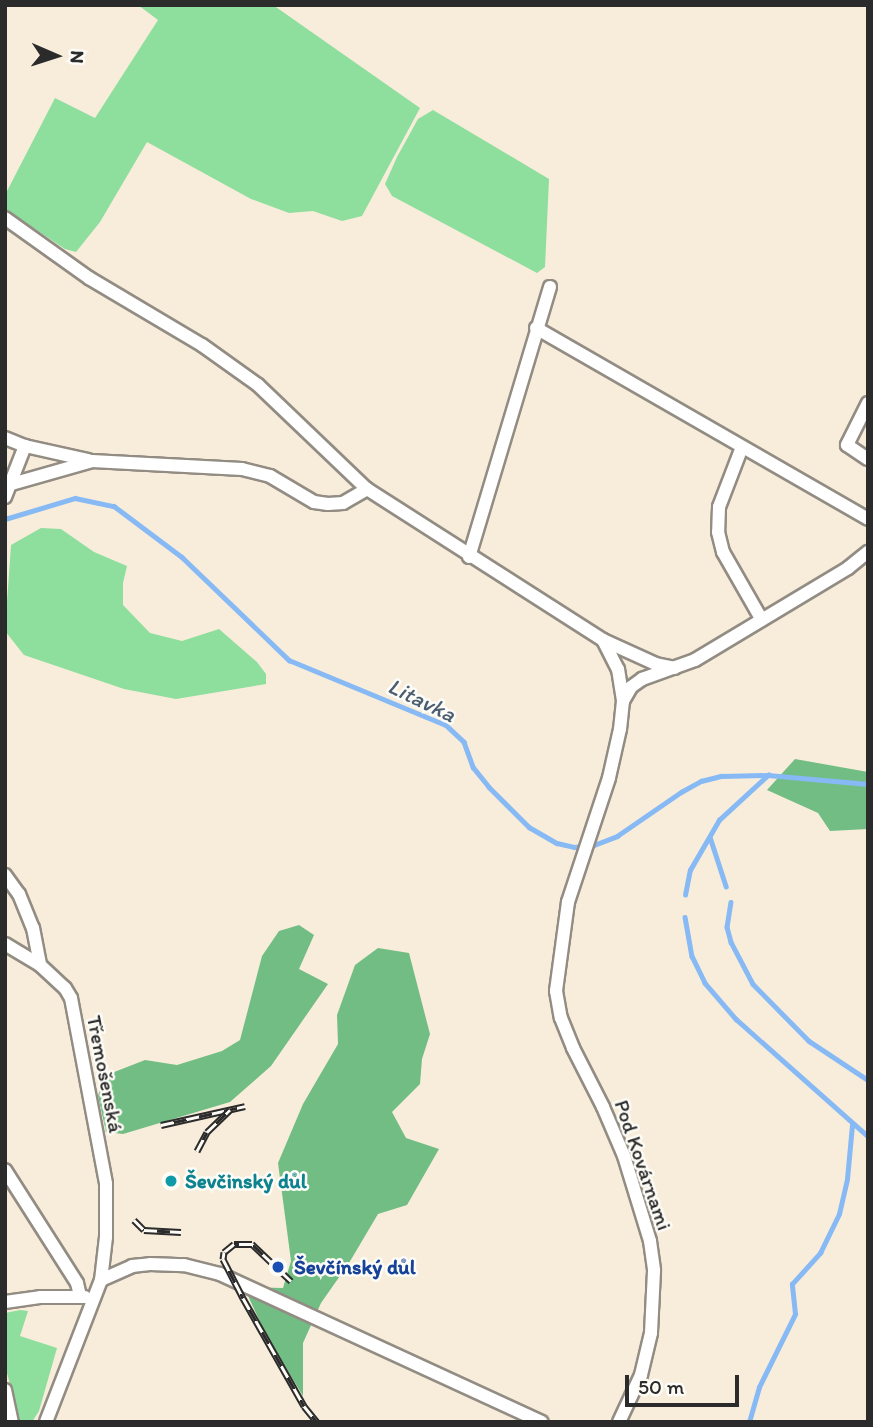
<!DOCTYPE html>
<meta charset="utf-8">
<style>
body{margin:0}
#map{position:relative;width:873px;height:1427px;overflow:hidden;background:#f8eddb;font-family:Itim,sans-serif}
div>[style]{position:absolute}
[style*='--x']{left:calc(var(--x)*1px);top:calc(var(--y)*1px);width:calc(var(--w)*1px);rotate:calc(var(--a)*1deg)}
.green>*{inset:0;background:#8ede9d}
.forest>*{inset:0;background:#72bd84}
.stream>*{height:4.5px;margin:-2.25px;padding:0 2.25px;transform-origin:2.25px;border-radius:2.25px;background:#87b9f4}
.roads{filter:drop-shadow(2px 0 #928c83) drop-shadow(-2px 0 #928c83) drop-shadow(0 2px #928c83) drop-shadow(0 -2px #928c83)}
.street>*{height:12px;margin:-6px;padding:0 6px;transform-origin:6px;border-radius:6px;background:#fff}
.rail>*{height:7px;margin-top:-3.5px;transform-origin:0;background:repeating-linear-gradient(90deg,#fdfcf7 0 13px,#2b2b2b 0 26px);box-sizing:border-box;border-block:2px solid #2b2b2b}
.dots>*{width:19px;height:19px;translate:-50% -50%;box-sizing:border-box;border:4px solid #fdfcf7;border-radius:50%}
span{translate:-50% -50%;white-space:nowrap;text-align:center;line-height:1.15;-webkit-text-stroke:5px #fdfcf7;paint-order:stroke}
.street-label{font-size:21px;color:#2b2b2b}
.culture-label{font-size:21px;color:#0d838f;font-weight:700}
.left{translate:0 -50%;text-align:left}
.transit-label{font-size:21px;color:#164399;font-weight:700}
.water-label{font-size:23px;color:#4b5d71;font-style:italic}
.frame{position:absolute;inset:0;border:7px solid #2b2b2b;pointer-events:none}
.north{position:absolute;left:21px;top:21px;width:70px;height:70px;-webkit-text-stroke:5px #fdfcf7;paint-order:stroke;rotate:93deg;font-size:19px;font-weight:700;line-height:28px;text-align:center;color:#2b2b2b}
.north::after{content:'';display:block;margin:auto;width:24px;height:32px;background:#2b2b2b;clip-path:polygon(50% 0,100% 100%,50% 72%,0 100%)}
.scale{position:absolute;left:625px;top:1375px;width:114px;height:32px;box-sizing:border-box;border:4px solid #2b2b2b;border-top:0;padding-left:9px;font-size:21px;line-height:24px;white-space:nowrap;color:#2b2b2b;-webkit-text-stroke:5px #fdfcf7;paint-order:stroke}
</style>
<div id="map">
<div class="green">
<i style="clip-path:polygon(138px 5px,273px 5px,420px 108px,362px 216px,342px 221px,313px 211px,289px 213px,251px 199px,147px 142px,100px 222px,76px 252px,65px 249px,5px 209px,5px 195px,55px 98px,95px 118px,158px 20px)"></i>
<i style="clip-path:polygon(433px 110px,549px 179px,545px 267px,537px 273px,392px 196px,385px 184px,397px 157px,418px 119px)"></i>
<i style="clip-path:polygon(41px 528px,61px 529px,94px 552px,127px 566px,123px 583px,123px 605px,150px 633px,182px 641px,219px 629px,257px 662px,266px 674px,266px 684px,176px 699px,124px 689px,24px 655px,5px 631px,11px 545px)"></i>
<i style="clip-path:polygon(20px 1310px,28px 1311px,20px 1336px,57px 1348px,39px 1411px,32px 1422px,19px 1420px,5px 1365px,5px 1313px)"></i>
</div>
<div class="forest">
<i style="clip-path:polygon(795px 759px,868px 772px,868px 829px,830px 831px,818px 813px,767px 790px)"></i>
<i style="clip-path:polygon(299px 925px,314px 935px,299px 969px,328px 984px,271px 1066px,230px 1102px,123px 1134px,106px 1132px,98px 1096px,104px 1076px,145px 1060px,177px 1065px,222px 1051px,240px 1040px,262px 956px,279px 931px)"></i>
<i style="clip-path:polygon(378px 948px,409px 953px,430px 1034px,422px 1059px,420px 1084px,392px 1112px,406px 1138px,439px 1149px,407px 1205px,378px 1214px,349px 1263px,321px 1303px,303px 1343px,303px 1396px,266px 1335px,244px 1287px,283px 1288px,291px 1261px,278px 1163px,303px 1104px,338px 1044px,337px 1015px,355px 965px)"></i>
</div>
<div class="stream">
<i style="--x:5;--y:519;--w:73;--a:-16.7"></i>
<i style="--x:75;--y:498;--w:40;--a:12"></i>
<i style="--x:114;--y:506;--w:85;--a:36.9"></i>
<i style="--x:182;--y:557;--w:149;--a:43.9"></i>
<i style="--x:289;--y:660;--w:170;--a:22.5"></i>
<i style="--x:446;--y:725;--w:25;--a:43"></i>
<i style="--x:464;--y:742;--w:27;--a:70"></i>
<i style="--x:473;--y:767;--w:26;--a:51"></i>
<i style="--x:489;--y:787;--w:57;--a:45"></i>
<i style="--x:529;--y:827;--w:32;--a:30"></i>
<i style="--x:557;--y:843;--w:17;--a:13"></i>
<i style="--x:574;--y:847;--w:20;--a:-6"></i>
<i style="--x:594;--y:845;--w:25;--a:-21"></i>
<i style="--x:617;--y:836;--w:78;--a:-34.5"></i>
<i style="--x:681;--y:792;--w:23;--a:-29"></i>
<i style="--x:701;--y:781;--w:21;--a:-14"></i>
<i style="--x:721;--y:776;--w:47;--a:-1.2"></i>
<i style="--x:768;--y:775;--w:100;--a:5.1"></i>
<i style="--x:710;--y:837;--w:52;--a:71.9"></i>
<i style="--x:685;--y:895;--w:25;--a:-79"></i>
<i style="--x:690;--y:870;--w:58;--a:-59.9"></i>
<i style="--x:719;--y:820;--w:67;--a:-42.6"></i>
<i style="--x:731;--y:902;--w:25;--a:99"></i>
<i style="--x:727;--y:927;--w:16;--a:75"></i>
<i style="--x:731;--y:942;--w:47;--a:62.4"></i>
<i style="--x:753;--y:984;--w:80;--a:45.5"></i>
<i style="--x:809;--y:1041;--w:71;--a:33.5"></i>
<i style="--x:685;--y:917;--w:40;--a:80"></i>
<i style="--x:692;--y:956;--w:30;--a:64"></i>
<i style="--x:705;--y:983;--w:48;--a:49.3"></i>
<i style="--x:736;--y:1019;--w:176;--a:41.6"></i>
<i style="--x:749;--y:1422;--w:36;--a:-74"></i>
<i style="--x:759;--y:1387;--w:81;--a:-63.7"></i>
<i style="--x:795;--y:1314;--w:30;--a:-96"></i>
<i style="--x:792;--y:1284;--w:42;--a:-47.9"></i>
<i style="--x:820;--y:1253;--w:43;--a:-64"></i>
<i style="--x:839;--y:1214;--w:36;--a:-77"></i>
<i style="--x:847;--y:1179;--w:54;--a:-84.7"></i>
</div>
<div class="roads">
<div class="street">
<i style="--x:5;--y:218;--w:103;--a:35.5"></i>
<i style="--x:89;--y:278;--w:131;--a:30.7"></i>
<i style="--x:202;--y:345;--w:69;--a:35.5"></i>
<i style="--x:258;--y:385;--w:151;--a:43.7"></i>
<i style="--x:367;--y:489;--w:280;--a:32.6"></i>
<i style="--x:603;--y:640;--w:58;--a:24.4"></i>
<i style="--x:656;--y:664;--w:19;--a:12"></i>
<i style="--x:536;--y:328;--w:383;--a:29.9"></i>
<i style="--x:868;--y:403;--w:47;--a:116.6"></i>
<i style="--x:847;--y:445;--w:25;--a:34"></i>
<i style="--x:5;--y:438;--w:22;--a:22"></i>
<i style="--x:25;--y:446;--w:65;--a:12.5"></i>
<i style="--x:742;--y:447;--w:64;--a:111"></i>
<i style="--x:719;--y:507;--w:25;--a:92"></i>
<i style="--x:718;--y:532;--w:21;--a:76"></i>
<i style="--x:723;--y:552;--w:78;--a:60.2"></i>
<i style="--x:8;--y:485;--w:87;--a:-15.9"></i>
<i style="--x:92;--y:461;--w:150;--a:3.1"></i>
<i style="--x:242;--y:469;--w:29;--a:14"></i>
<i style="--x:270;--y:476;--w:51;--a:30.6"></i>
<i style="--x:314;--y:502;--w:14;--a:8"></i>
<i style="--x:328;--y:504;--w:15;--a:-4"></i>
<i style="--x:343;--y:503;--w:28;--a:-30"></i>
<i style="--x:5;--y:497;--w:55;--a:-68.6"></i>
<i style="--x:469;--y:557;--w:282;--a:-73.3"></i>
<i style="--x:603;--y:640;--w:33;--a:63"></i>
<i style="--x:618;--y:669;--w:32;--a:81"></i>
<i style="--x:623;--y:701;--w:28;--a:96"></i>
<i style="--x:620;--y:729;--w:50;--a:102.7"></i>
<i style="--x:609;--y:778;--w:131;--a:108.3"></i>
<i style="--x:568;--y:902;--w:90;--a:97.7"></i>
<i style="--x:556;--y:991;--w:27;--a:80"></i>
<i style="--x:561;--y:1018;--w:32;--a:68"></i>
<i style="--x:573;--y:1048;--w:66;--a:63"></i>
<i style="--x:603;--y:1107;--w:53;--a:66.8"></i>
<i style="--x:624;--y:1156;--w:89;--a:73"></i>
<i style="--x:650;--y:1241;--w:30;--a:82"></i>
<i style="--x:654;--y:1271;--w:62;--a:92.8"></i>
<i style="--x:651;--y:1333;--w:43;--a:103.4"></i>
<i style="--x:641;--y:1375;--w:52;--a:115.1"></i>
<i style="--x:623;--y:701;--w:16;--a:-60"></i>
<i style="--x:631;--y:687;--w:14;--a:-36"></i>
<i style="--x:642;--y:679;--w:56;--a:-19.7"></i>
<i style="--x:695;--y:660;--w:179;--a:-31"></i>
<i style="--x:848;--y:568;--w:26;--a:-39"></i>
<i style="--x:5;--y:875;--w:24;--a:54"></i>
<i style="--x:19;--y:894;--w:37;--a:68"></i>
<i style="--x:33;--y:928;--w:38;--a:79"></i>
<i style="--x:5;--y:944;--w:41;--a:31"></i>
<i style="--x:40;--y:965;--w:34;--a:43"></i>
<i style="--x:65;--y:988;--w:12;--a:59"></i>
<i style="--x:71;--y:998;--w:189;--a:79.3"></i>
<i style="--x:106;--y:1184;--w:53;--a:90"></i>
<i style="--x:106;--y:1237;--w:43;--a:96.6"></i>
<i style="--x:101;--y:1280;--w:152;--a:111.2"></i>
<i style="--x:5;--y:1170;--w:134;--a:57.5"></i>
<i style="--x:77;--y:1283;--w:13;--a:77"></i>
<i style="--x:101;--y:1280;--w:34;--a:-24"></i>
<i style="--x:132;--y:1266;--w:18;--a:-6"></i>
<i style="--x:150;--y:1264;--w:34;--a:2"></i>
<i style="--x:184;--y:1265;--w:37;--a:14"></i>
<i style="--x:220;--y:1274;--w:354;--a:24.7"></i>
<i style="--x:5;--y:1302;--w:35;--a:-8"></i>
<i style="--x:40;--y:1297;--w:45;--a:0"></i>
<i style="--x:5;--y:1390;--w:33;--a:78"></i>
</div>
</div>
<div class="rail">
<i style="--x:161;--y:1125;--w:86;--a:-12.7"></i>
<i style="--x:197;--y:1151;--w:21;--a:-62"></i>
<i style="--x:207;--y:1132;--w:32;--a:-44"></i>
<i style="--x:134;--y:1220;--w:14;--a:45"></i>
<i style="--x:144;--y:1230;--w:37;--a:3"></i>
<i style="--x:291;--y:1281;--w:54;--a:-136.5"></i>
<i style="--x:252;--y:1244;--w:18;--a:180"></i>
<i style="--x:234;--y:1244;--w:13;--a:141"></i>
<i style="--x:224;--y:1252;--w:7;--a:98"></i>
<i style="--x:223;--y:1259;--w:44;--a:62.9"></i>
<i style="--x:243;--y:1298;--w:124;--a:60.5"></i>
<i style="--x:304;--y:1406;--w:21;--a:51"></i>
</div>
<div class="dots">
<i style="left:171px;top:1181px;background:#0f9aa8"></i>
<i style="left:278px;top:1267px;background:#1a4fb4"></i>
</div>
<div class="street-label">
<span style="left:105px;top:1074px;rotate:79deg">Třemošenská</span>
<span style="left:643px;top:1165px;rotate:71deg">Pod Kovárnami</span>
</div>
<div class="culture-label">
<span class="left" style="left:185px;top:1181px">Ševčinský důl</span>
</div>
<div class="transit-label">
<span class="left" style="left:294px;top:1267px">Ševčínský důl</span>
</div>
<div class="water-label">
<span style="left:422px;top:700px;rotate:26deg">Litavka</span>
</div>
<div class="frame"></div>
<div class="north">N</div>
<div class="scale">50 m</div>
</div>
